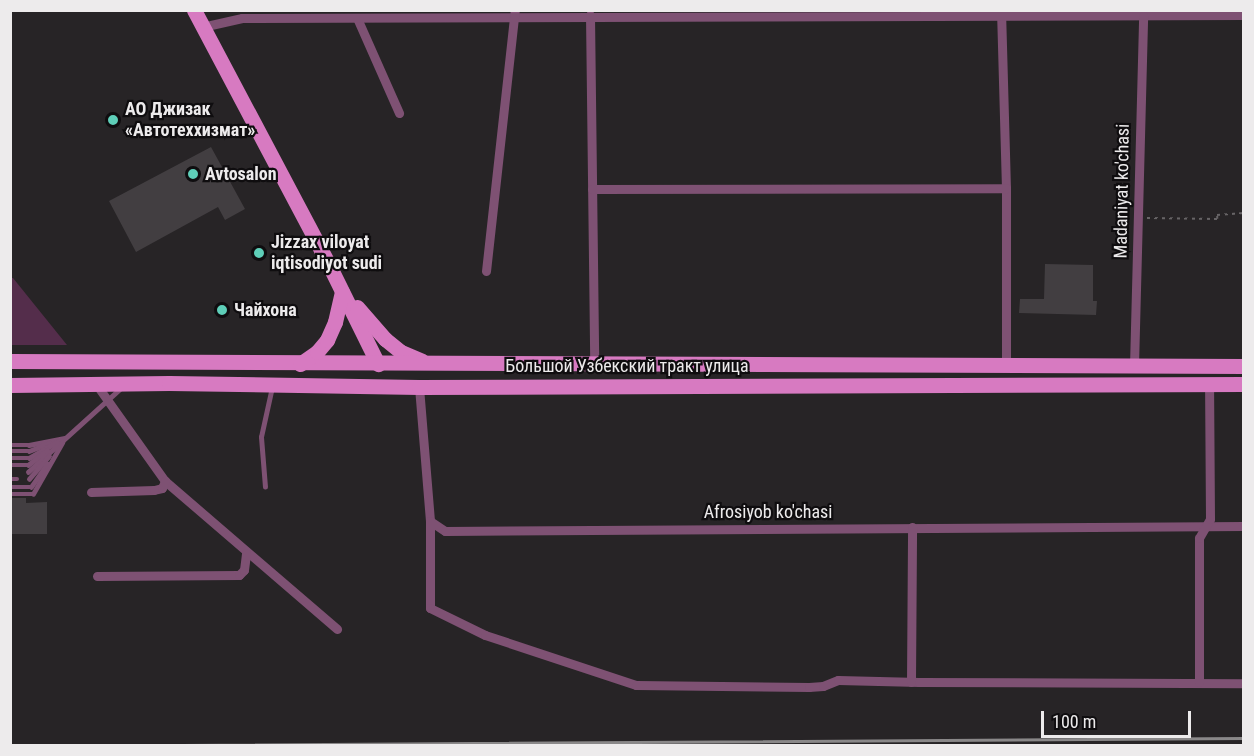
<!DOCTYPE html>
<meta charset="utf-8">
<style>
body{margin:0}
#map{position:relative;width:1254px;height:756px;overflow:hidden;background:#272426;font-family:"Roboto Condensed",sans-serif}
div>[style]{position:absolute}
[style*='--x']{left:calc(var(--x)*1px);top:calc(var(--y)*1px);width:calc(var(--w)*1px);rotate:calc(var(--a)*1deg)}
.green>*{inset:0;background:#542d4b}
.building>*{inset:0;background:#423e41}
.path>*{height:1.5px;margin-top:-0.75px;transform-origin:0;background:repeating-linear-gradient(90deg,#676466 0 3px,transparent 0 7.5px)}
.service>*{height:4.5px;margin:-2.25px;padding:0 2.25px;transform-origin:2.25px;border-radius:2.25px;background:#7e5173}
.minor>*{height:9px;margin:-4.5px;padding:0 4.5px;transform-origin:4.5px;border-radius:4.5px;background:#7e5173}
.primary>*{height:15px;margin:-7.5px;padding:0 7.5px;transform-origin:7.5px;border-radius:7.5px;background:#d77ac1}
.rail>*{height:3px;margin:-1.5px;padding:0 1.5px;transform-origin:1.5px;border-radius:1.5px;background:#8a8889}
.dots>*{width:16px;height:16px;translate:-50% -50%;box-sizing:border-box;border:3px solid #0f0d0f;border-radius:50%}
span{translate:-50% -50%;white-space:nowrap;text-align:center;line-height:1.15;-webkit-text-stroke:4.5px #0f0d0f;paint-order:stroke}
.poi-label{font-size:18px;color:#edebec;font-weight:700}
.left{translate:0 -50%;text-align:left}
.street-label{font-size:18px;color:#edebec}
.frame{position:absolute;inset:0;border:12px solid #edebec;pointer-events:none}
.scale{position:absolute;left:1041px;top:711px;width:150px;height:27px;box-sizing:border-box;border:3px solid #edebec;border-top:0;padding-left:8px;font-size:18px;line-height:21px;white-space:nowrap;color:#edebec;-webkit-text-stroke:4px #0f0d0f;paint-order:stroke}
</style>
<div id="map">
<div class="green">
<i style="clip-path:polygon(10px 278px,13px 278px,67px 345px,11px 345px)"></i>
</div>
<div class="building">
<i style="clip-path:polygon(211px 147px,245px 209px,225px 220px,218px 207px,136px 252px,109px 201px)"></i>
<i style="clip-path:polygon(1045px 264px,1093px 265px,1093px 301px,1097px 301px,1096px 315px,1019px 313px,1020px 299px,1044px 299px)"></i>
<i style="clip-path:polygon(10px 498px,26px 498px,26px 503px,47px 502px,47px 534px,10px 534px)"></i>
</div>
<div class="path">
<i style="--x:1147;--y:218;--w:70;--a:0.8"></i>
<i style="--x:1217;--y:219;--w:4;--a:-90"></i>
<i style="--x:1217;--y:215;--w:27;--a:-4"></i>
</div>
<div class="service">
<i style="--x:10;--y:445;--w:19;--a:0"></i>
<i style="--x:29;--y:445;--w:36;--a:-11"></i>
<i style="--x:10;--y:451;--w:19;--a:0"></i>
<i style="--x:29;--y:451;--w:22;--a:-21"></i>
<i style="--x:10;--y:458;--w:19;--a:0"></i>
<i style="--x:29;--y:458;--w:32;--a:-30"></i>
<i style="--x:10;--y:465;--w:18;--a:0"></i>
<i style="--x:28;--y:465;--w:24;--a:-38"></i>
<i style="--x:28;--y:472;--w:124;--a:-42.1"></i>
<i style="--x:10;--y:479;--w:7;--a:0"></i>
<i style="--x:29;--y:479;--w:30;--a:-49"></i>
<i style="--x:10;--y:487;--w:21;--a:0"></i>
<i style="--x:31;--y:487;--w:28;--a:-55"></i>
<i style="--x:265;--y:487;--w:50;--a:-94.6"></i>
<i style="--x:261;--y:437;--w:51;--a:-77.6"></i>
<i style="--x:10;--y:494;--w:23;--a:0"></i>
<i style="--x:33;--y:494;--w:59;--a:-60.4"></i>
</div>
<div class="minor">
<i style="--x:1001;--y:10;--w:178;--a:88.4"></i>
<i style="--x:1006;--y:188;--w:178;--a:90"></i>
<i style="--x:590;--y:15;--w:350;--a:89.3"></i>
<i style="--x:357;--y:18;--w:104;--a:66.1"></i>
<i style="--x:202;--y:27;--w:41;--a:-12.7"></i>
<i style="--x:242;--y:18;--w:1002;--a:-0.17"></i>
<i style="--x:592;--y:189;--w:414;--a:-0.1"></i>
<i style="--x:486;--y:271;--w:263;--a:-83.7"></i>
<i style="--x:1134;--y:366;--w:350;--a:-88.5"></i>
<i style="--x:96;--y:384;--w:119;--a:54.6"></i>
<i style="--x:165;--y:481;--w:227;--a:40.7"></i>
<i style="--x:419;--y:387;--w:134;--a:85.3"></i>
<i style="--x:430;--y:521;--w:18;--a:34"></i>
<i style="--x:445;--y:531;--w:799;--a:-0.36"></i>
<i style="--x:91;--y:492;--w:63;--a:-1.8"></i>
<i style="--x:154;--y:490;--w:8;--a:-14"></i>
<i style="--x:162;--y:488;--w:8;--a:-67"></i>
<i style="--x:430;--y:521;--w:87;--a:90"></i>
<i style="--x:430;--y:608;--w:61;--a:26.1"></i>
<i style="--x:485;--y:635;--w:159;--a:18.3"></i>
<i style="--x:636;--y:685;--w:173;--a:0.7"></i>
<i style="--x:809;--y:687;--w:14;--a:-4"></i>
<i style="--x:823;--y:686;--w:16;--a:-22"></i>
<i style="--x:838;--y:680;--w:81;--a:1.4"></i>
<i style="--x:919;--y:682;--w:325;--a:0.2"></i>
<i style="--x:97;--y:576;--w:142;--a:-0.4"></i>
<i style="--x:239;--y:575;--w:7;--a:-45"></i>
<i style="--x:244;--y:570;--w:17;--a:-83"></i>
<i style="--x:911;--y:682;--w:155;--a:-89.6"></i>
<i style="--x:1199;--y:682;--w:144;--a:-90"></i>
<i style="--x:1199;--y:538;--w:22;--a:-60"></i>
<i style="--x:1210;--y:519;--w:135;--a:-90.4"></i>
</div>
<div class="primary">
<i style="--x:194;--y:10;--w:295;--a:62.1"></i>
<i style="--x:332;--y:271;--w:104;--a:63.7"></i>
<i style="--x:357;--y:307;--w:43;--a:48.8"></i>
<i style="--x:385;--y:339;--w:21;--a:39"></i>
<i style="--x:401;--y:352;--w:23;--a:23"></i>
<i style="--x:10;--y:361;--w:1234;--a:0.23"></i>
<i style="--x:300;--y:364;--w:21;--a:-35"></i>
<i style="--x:317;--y:352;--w:16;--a:-50"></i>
<i style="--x:327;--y:340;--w:20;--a:-66"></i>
<i style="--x:335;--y:322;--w:31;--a:-77"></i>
<i style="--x:10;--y:385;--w:159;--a:-0.7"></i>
<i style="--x:169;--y:383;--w:250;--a:0.9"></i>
<i style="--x:419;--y:387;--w:825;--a:-0.21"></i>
</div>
<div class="rail">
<i style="--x:33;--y:746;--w:1211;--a:-0.38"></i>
</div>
<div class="dots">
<i style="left:113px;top:120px;background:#5eceb8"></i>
<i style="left:193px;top:174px;background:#5eceb8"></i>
<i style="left:259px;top:253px;background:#5eceb8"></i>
<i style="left:222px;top:310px;background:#5eceb8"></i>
</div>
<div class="poi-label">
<span class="left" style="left:125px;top:120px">АО Джизак<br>«Автотеххизмат»</span>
<span class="left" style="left:205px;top:174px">Avtosalon</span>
<span class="left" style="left:271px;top:253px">Jizzax viloyat<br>iqtisodiyot sudi</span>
<span class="left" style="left:234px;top:310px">Чайхона</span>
</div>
<div class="street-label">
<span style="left:1122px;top:191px;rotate:-89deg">Madaniyat ko'chasi</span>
<span style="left:627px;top:366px">Большой Узбекский тракт улица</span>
<span style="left:768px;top:512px">Afrosiyob ko'chasi</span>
</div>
<div class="frame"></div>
<div class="scale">100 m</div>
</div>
